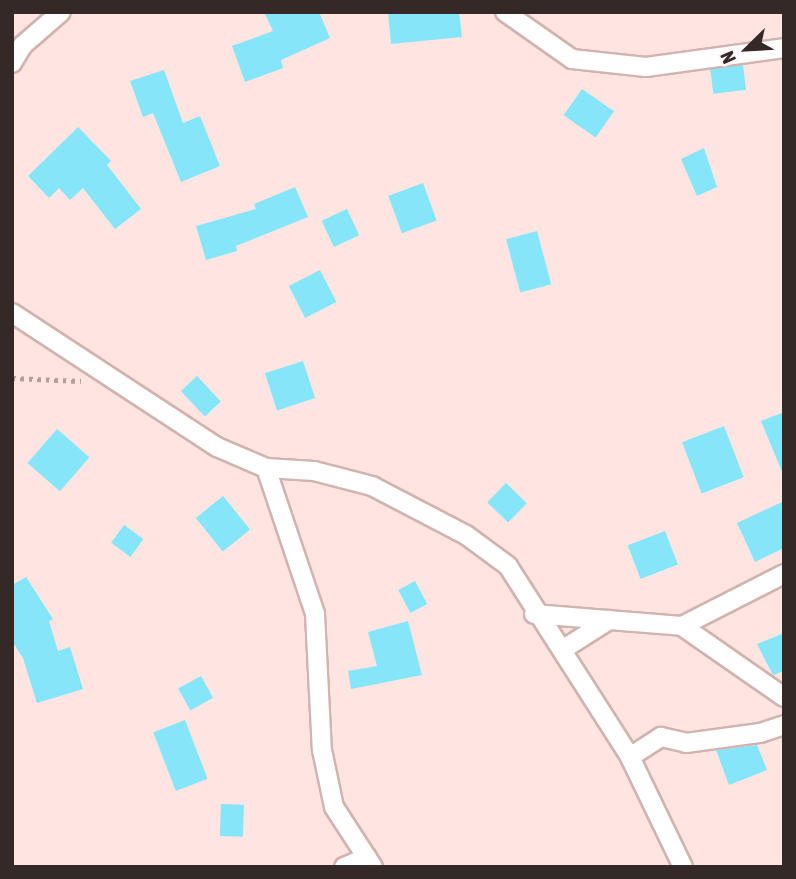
<!DOCTYPE html>
<style>
body{margin:0}
#map{position:relative;width:796px;height:879px;overflow:hidden;background:#fee5e1;font-family:"Asap Condensed",sans-serif}
div>[style]{position:absolute}
[style*='--x']{left:calc(var(--x)*1px);top:calc(var(--y)*1px);width:calc(var(--w)*1px);rotate:calc(var(--a)*1deg)}
.building>*{inset:0;background:#85e6fa;transform-origin:0 0}
.path>*{height:4.5px;margin-top:-2.25px;transform-origin:0;background:repeating-linear-gradient(90deg,#b39f9c 0 3.5px,transparent 0 8.5px)}
.roads{filter:drop-shadow(2px 0 #d1b3af) drop-shadow(-2px 0 #d1b3af) drop-shadow(0 2px #d1b3af) drop-shadow(0 -2px #d1b3af)}
.minor>*{height:18px;margin:-9px;padding:0 9px;transform-origin:9px;border-radius:9px;background:#fff}
span{translate:-50% -50%;white-space:nowrap;text-align:center;line-height:1.15;-webkit-text-stroke:6px #fdf7f6;paint-order:stroke}
.frame{position:absolute;inset:0;border:14px solid #352928;pointer-events:none}
.north{position:absolute;left:712px;top:14px;width:70px;height:70px;-webkit-text-stroke:5px #fdf7f6;paint-order:stroke;rotate:246deg;font-size:19px;font-weight:700;line-height:28px;text-align:center;color:#352928}
.north::after{content:'';display:block;margin:auto;width:24px;height:32px;background:#352928;clip-path:polygon(50% 0,100% 100%,50% 72%,0 100%)}
</style>
<div id="map">
<div class="building">
<i style="clip-path:polygon(264px 12px,319px 12px,330px 38px,281px 60px,283px 68px,245px 82px,232px 46px,273px 31px)"></i>
<i style="clip-path:polygon(388px 12px,459px 12px,462px 37px,391px 44px)"></i>
<i style="left:743px;top:65px;width:25px;height:33px;rotate:83deg"></i>
<i style="clip-path:polygon(164px 70px,183px 123px,200px 116px,220px 166px,181px 182px,153px 113px,143px 117px,130px 81px)"></i>
<i style="left:582px;top:89px;width:39px;height:32px;rotate:35deg"></i>
<i style="clip-path:polygon(78px 127px,111px 161px,107px 165px,141px 209px,115px 229px,83px 188px,70px 200px,59px 188px,49px 198px,28px 176px)"></i>
<i style="clip-path:polygon(704px 148px,717px 187px,697px 196px,681px 159px)"></i>
<i style="left:423px;top:183px;width:40px;height:37px;rotate:70deg"></i>
<i style="clip-path:polygon(295px 187px,308px 217px,236px 246px,237px 251px,206px 260px,196px 226px,256px 209px,254px 204px)"></i>
<i style="left:347px;top:209px;width:29px;height:28px;rotate:65deg"></i>
<i style="left:537px;top:231px;width:55px;height:32px;rotate:75deg"></i>
<i style="left:320px;top:270px;width:36px;height:35px;rotate:63deg"></i>
<i style="left:303px;top:361px;width:39px;height:40px;rotate:72deg"></i>
<i style="left:197px;top:376px;width:35px;height:22px;rotate:47deg"></i>
<i style="clip-path:polygon(784px 412px,784px 474px,783px 474px,761px 421px)"></i>
<i style="left:724px;top:426px;width:55px;height:45px;rotate:69deg"></i>
<i style="left:57px;top:429px;width:43px;height:45px;rotate:41deg"></i>
<i style="left:506px;top:483px;width:29px;height:27px;rotate:44deg"></i>
<i style="left:223px;top:496px;width:43px;height:35px;rotate:51deg"></i>
<i style="clip-path:polygon(784px 501px,784px 548px,755px 562px,737px 523px)"></i>
<i style="left:124px;top:525px;width:24px;height:22px;rotate:36deg"></i>
<i style="left:665px;top:531px;width:36px;height:40px;rotate:69deg"></i>
<i style="clip-path:polygon(26px 577px,53px 619px,49px 621px,58px 651px,70px 647px,83px 689px,37px 703px,23px 658px,12px 641px,12px 585px)"></i>
<i style="left:415px;top:581px;width:26px;height:19px;rotate:62deg"></i>
<i style="clip-path:polygon(408px 621px,422px 675px,351px 689px,348px 671px,377px 666px,368px 632px)"></i>
<i style="clip-path:polygon(784px 633px,784px 671px,773px 675px,757px 644px)"></i>
<i style="left:201px;top:676px;width:25px;height:26px;rotate:61deg"></i>
<i style="left:185px;top:720px;width:63px;height:34px;rotate:69deg"></i>
<i style="clip-path:polygon(757px 745px,767px 770px,729px 785px,716px 750px)"></i>
<i style="left:221px;top:804px;width:23px;height:32px;rotate:2deg"></i>
</div>
<div class="path">
<i style="--x:12;--y:378;--w:69;--a:2.5"></i>
</div>
<div class="roads">
<div class="minor">
<i style="--x:505;--y:12;--w:82;--a:35"></i>
<i style="--x:572;--y:59;--w:74;--a:6.2"></i>
<i style="--x:646;--y:67;--w:139;--a:-7.8"></i>
<i style="--x:12;--y:63;--w:21;--a:-59"></i>
<i style="--x:23;--y:45;--w:50;--a:-41"></i>
<i style="--x:12;--y:313;--w:245;--a:33.2"></i>
<i style="--x:217;--y:447;--w:53;--a:23.2"></i>
<i style="--x:266;--y:468;--w:48;--a:3.6"></i>
<i style="--x:314;--y:471;--w:60;--a:14.5"></i>
<i style="--x:372;--y:486;--w:106;--a:27.5"></i>
<i style="--x:466;--y:535;--w:52;--a:36.4"></i>
<i style="--x:508;--y:566;--w:227;--a:57.4"></i>
<i style="--x:630;--y:757;--w:122;--a:64.3"></i>
<i style="--x:266;--y:468;--w:154;--a:71.4"></i>
<i style="--x:315;--y:614;--w:136;--a:87.1"></i>
<i style="--x:322;--y:750;--w:58;--a:78.1"></i>
<i style="--x:334;--y:807;--w:72;--a:57"></i>
<i style="--x:534;--y:614;--w:148;--a:4.6"></i>
<i style="--x:682;--y:626;--w:114;--a:-27"></i>
<i style="--x:682;--y:626;--w:124;--a:34.8"></i>
<i style="--x:562;--y:650;--w:56;--a:-32.6"></i>
<i style="--x:630;--y:757;--w:37;--a:-33"></i>
<i style="--x:661;--y:737;--w:26;--a:13"></i>
<i style="--x:686;--y:743;--w:75;--a:-7.7"></i>
<i style="--x:760;--y:733;--w:25;--a:-18"></i>
<i style="--x:344;--y:867;--w:25;--a:-23"></i>
</div>
</div>
<div class="frame"></div>
<div class="north">N</div>
</div>
